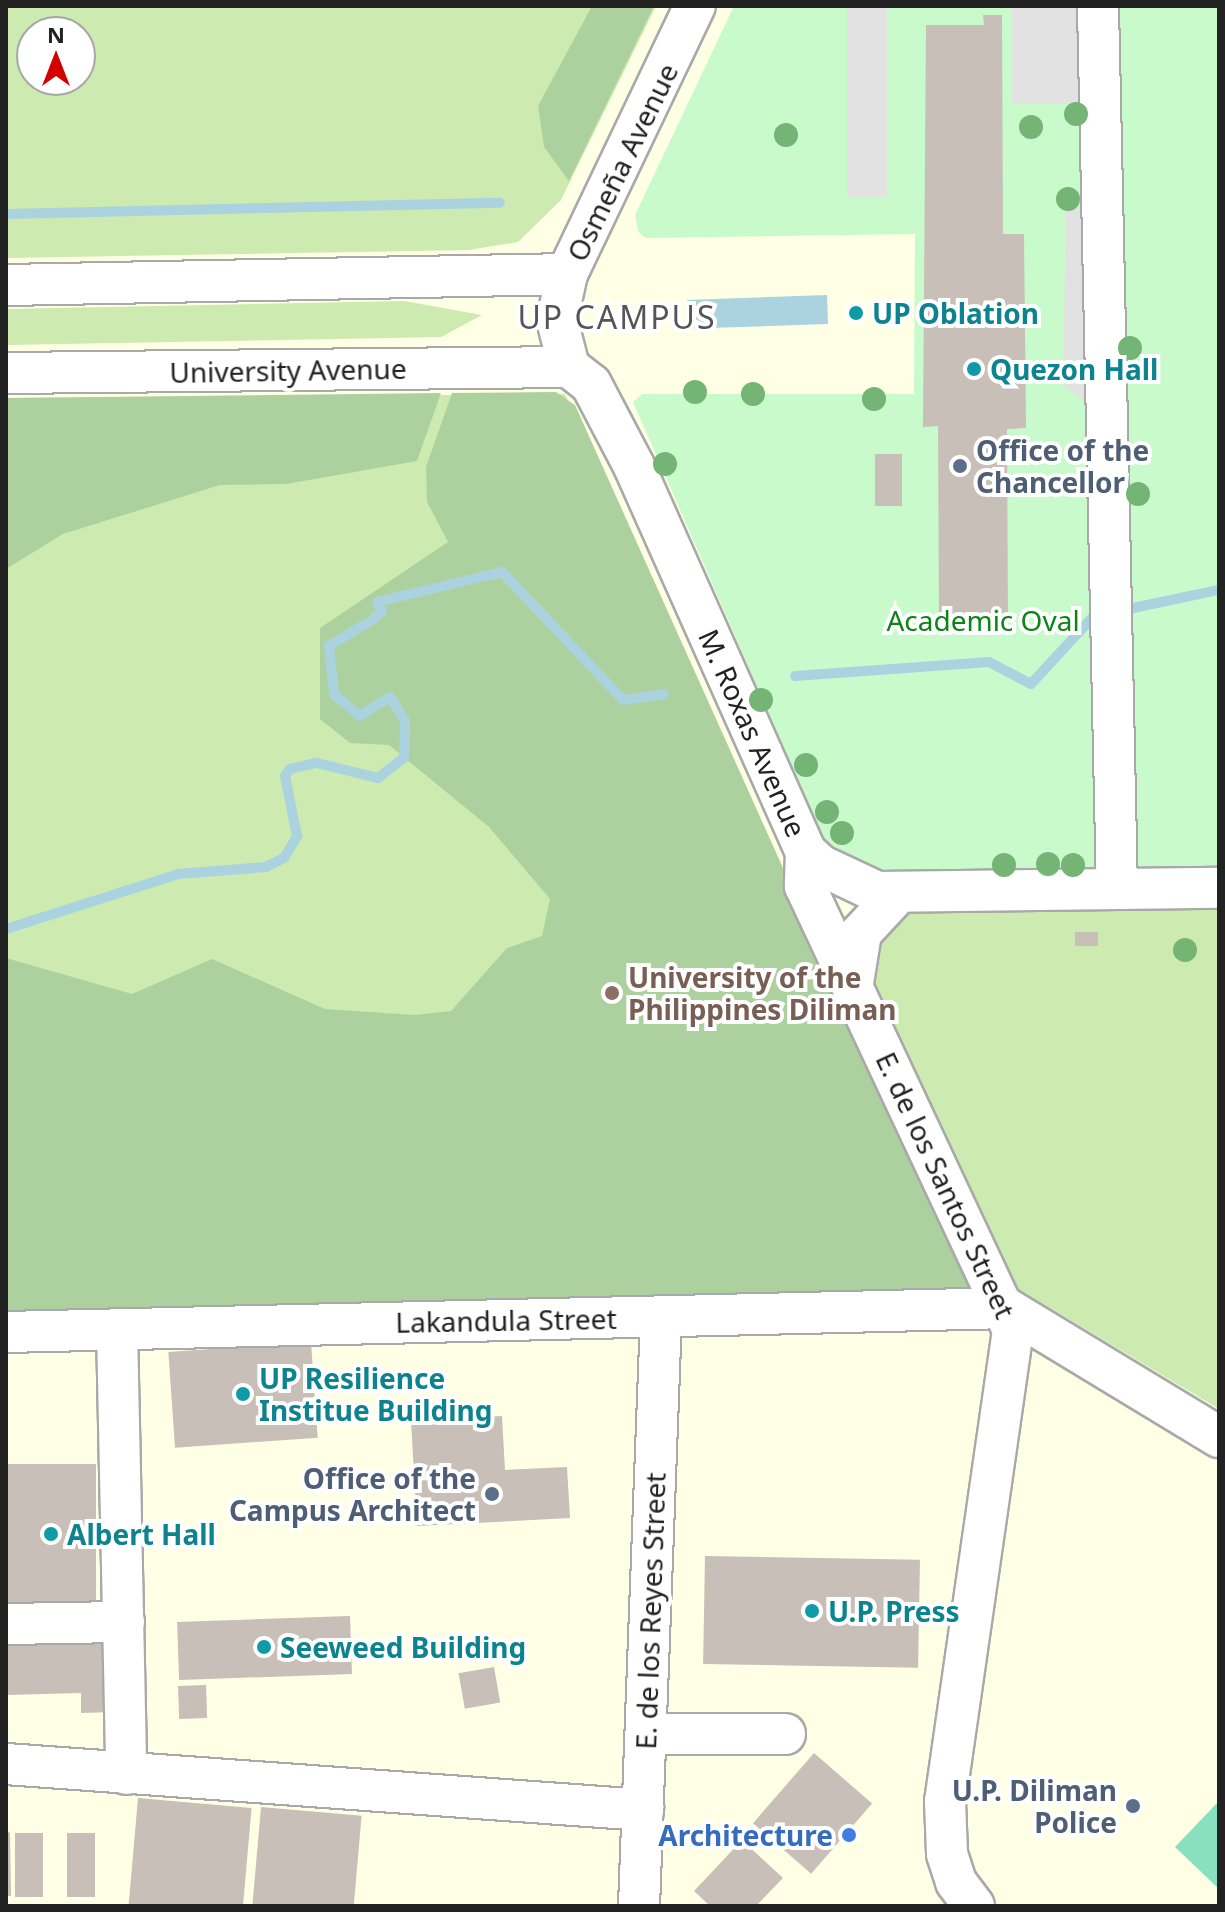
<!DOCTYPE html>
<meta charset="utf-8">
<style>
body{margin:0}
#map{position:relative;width:1225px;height:1912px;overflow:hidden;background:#f2efe9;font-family:"Noto Sans",sans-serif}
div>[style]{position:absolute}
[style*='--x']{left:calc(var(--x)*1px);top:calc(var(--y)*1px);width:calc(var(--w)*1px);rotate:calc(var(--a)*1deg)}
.education>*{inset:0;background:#ffffe5}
.grass>*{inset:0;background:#cdebb0}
.forest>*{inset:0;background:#add19e}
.park>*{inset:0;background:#c8facc}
.pitch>*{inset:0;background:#88e0be}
.parking>*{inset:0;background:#e2e2e2;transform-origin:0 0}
.water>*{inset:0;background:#aad3df;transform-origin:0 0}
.stream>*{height:10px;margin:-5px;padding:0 5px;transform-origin:5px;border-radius:5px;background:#aad3df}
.building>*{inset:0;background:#c7bfb8;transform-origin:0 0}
.roads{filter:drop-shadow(2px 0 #a9a9a9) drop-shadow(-2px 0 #a9a9a9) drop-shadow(0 2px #a9a9a9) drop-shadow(0 -2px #a9a9a9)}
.minor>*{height:40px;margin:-20px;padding:0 20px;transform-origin:20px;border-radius:20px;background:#fff}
.trees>*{width:24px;height:24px;margin:-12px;border-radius:50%;background:#74b475}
.dots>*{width:22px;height:22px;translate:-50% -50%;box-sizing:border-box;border:4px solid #fff;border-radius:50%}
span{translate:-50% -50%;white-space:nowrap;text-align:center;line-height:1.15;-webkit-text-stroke:8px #fff;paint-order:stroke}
.street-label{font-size:28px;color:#222}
.culture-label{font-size:28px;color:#0d838f;font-weight:700}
.left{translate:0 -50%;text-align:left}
.service-label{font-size:28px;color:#4e5e75;font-weight:700}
.right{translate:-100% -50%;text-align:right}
.park-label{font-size:28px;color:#0c8416}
.education-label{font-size:28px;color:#785e54;font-weight:700}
.shop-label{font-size:28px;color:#366cbe;font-weight:700}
.quarter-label{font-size:32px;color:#555;letter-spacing:2px}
.frame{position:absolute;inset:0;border:8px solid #222;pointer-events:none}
.north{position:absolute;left:16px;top:16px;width:80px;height:80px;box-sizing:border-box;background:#fff;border:2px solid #a7a7a7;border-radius:50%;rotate:0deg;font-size:22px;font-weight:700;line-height:32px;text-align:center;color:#222}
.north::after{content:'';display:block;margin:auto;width:28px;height:36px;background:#d40000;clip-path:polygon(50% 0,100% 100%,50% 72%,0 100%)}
</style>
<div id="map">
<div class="education">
<i style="clip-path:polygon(evenodd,6px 6px,1219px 6px,1219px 1906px,6px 1906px,6px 6px,32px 32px,80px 32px,80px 80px,32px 80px,32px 32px)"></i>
</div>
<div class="grass">
<i style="clip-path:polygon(evenodd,6px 6px,656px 6px,561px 200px,518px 242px,469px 250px,6px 258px,6px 6px,32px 32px,80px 32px,80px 80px,32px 80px,32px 32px)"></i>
<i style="clip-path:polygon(404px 301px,482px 315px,441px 337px,6px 345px,6px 309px)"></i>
<i style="clip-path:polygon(565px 394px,974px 1293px,6px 1302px,6px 398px)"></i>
<i style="clip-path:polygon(1219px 894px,1219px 1409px,1005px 1281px,859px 957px,885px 907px)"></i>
</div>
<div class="forest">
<i style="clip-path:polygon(592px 6px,654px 6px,569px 181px,544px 147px,538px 106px)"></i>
<i style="clip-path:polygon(441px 393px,417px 461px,286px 484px,220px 485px,63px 534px,6px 569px,6px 398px)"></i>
<i style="clip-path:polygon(452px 393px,556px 392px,575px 405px,974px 1293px,6px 1313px,6px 958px,132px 994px,212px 959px,325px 1009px,415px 1015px,451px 1011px,507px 948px,542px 936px,550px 899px,489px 827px,389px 745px,350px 743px,320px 719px,320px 628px,448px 542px,427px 502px,426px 467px)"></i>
</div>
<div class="park">
<i style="clip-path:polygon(734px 6px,1219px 6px,1219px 871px,884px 876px,824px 840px,633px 402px,642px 394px,914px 394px,915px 234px,645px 238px,638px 231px,635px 215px)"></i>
</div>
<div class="pitch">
<i style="clip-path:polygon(1219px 1801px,1219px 1889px,1175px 1847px)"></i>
</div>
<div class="parking">
<i style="left:847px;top:6px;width:40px;height:191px"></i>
<i style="left:1012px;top:6px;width:74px;height:98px"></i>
<i style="clip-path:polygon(1075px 199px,1118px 200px,1087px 402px,1063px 386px,1066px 206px)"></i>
</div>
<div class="water">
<i style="left:827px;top:295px;width:29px;height:140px;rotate:88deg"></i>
</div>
<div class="stream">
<i style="--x:6;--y:214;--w:494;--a:-1.3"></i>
<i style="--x:1119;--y:611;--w:102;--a:-11.9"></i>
<i style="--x:795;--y:676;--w:195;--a:-4.1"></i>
<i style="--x:989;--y:662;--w:47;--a:27.6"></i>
<i style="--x:1031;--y:684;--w:90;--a:-47.3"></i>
<i style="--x:1092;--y:618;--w:12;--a:-14"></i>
<i style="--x:6;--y:929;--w:181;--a:-17.7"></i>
<i style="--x:178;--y:874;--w:88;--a:-4.5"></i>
<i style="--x:266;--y:867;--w:20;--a:-27"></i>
<i style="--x:284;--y:858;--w:26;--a:-59"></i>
<i style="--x:297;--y:836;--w:61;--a:-101.3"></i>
<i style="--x:285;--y:776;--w:9;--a:-54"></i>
<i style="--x:290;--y:769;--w:28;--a:-13"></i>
<i style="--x:317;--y:763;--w:63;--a:13.8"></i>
<i style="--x:378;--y:778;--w:33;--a:-38"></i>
<i style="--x:404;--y:758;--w:37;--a:-88"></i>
<i style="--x:405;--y:721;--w:28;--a:-122"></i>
<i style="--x:390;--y:697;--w:36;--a:148"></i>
<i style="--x:360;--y:716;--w:34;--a:-140"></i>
<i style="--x:334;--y:694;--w:48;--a:-95.9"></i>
<i style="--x:329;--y:646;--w:54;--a:-31.3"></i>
<i style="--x:375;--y:618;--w:10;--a:-45"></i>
<i style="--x:382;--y:611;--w:10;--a:-119"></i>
<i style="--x:377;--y:602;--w:129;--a:-13.5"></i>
<i style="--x:502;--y:572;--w:176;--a:46.6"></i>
<i style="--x:623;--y:700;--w:41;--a:-8.3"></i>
</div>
<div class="building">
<i style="clip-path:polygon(983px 15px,1002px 15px,1003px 234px,1024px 234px,1026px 428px,1007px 429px,1008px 624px,939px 625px,938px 426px,923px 427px,926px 25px,984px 25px)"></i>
<i style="left:875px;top:454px;width:27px;height:52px"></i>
<i style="left:1098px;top:932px;width:14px;height:23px;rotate:90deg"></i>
<i style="left:311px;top:1342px;width:96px;height:143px;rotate:86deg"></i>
<i style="clip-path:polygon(502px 1416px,505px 1470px,567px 1467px,570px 1518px,417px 1526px,411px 1421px)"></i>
<i style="left:96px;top:1464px;width:140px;height:90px;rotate:90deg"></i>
<i style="left:705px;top:1556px;width:215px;height:108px;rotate:1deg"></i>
<i style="left:350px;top:1616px;width:58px;height:173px;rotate:88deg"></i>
<i style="clip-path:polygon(114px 1624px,116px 1712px,81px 1713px,81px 1693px,6px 1695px,6px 1644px)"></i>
<i style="left:494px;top:1667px;width:36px;height:36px;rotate:80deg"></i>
<i style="left:206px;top:1685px;width:33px;height:28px;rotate:88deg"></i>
<i style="left:814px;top:1753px;width:77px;height:93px;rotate:41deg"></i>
<i style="left:138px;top:1798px;width:114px;height:108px;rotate:5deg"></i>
<i style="left:261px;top:1807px;width:101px;height:99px;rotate:5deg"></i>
<i style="clip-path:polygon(10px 1832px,11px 1896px,6px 1896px,6px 1833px)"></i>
<i style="left:15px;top:1833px;width:28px;height:64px"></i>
<i style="left:67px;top:1833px;width:28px;height:64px"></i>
<i style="clip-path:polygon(742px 1840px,783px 1878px,756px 1906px,710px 1906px,694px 1891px)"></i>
</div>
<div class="roads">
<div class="minor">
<i style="--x:1098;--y:6;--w:883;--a:88.77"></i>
<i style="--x:6;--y:285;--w:561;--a:-1.12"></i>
<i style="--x:569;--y:367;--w:28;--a:38"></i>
<i style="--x:591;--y:384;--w:93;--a:62.3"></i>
<i style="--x:634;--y:466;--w:423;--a:66"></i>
<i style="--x:806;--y:852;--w:19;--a:43"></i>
<i style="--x:820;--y:865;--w:63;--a:25.3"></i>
<i style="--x:877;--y:892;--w:342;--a:-0.7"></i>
<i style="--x:569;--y:367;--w:49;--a:-104.3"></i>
<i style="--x:557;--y:320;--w:47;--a:-77.7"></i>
<i style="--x:567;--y:274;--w:297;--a:-64.5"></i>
<i style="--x:6;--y:373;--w:563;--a:-0.61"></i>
<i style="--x:806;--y:852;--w:34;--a:92"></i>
<i style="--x:805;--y:886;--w:490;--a:64.9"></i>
<i style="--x:1013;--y:1330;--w:476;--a:98.2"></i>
<i style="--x:945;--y:1801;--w:53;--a:87.8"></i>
<i style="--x:947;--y:1854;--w:29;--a:72"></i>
<i style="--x:956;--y:1882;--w:30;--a:53"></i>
<i style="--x:853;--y:983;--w:51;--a:-80.9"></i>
<i style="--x:861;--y:933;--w:54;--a:-47.2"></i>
<i style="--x:1006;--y:1308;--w:249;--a:31.2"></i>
<i style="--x:117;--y:1329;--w:445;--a:88.8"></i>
<i style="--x:6;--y:1332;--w:1000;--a:-1.37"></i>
<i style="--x:6;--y:1624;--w:118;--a:-1"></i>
<i style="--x:646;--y:1734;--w:139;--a:0"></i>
<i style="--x:6;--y:1764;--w:639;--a:4.13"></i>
<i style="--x:639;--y:1906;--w:589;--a:-87.86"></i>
</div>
</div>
<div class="trees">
<i style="left:1076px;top:114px"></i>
<i style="left:1031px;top:127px"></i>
<i style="left:786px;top:135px"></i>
<i style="left:1068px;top:199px"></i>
<i style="left:1130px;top:348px"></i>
<i style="left:695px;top:392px"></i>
<i style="left:753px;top:394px"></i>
<i style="left:874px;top:399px"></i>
<i style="left:665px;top:464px"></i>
<i style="left:1138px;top:494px"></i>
<i style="left:761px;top:700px"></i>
<i style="left:806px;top:765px"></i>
<i style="left:827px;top:812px"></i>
<i style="left:842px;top:833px"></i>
<i style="left:1048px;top:864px"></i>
<i style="left:1004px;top:865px"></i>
<i style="left:1073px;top:865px"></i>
<i style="left:1185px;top:950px"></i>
</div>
<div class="dots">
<i style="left:856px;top:313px;background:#0f9aa8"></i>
<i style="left:974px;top:369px;background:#0f9aa8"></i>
<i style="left:960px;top:466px;background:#5c6f8a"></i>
<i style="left:612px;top:993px;background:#8d6e63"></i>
<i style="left:243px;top:1394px;background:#0f9aa8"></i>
<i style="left:492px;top:1494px;background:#5c6f8a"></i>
<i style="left:51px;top:1534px;background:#0f9aa8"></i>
<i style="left:812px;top:1611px;background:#0f9aa8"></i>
<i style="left:264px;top:1647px;background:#0f9aa8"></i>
<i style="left:1133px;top:1806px;background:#5c6f8a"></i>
<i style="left:849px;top:1835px;background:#3f7fe0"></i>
</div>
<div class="street-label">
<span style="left:622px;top:162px;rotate:-64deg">Osmeña Avenue</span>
<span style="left:288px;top:370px;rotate:-1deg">University Avenue</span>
<span style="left:753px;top:733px;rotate:66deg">M. Roxas Avenue</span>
<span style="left:946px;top:1185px;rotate:65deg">E. de los Santos Street</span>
<span style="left:506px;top:1320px;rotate:-1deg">Lakandula Street</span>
<span style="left:650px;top:1611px;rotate:-88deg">E. de los Reyes Street</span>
</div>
<div class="culture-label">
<span class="left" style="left:872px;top:313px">UP Oblation</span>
<span class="left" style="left:990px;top:369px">Quezon Hall</span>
<span class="left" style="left:259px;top:1394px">UP Resilience<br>Institue Building</span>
<span class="left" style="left:67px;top:1534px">Albert Hall</span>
<span class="left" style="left:828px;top:1611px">U.P. Press</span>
<span class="left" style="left:280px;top:1647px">Seeweed Building</span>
</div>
<div class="service-label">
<span class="left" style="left:976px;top:466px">Office of the<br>Chancellor</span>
<span class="right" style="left:476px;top:1494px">Office of the<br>Campus Architect</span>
<span class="right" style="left:1117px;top:1806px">U.P. Diliman<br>Police</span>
</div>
<div class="park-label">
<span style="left:983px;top:620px">Academic Oval</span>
</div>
<div class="education-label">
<span class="left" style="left:628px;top:993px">University of the<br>Philippines Diliman</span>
</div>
<div class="shop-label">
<span class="right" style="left:833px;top:1835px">Architecture</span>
</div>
<div class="quarter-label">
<span style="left:617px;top:317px">UP CAMPUS</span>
</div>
<div class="frame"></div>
<div class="north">N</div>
</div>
